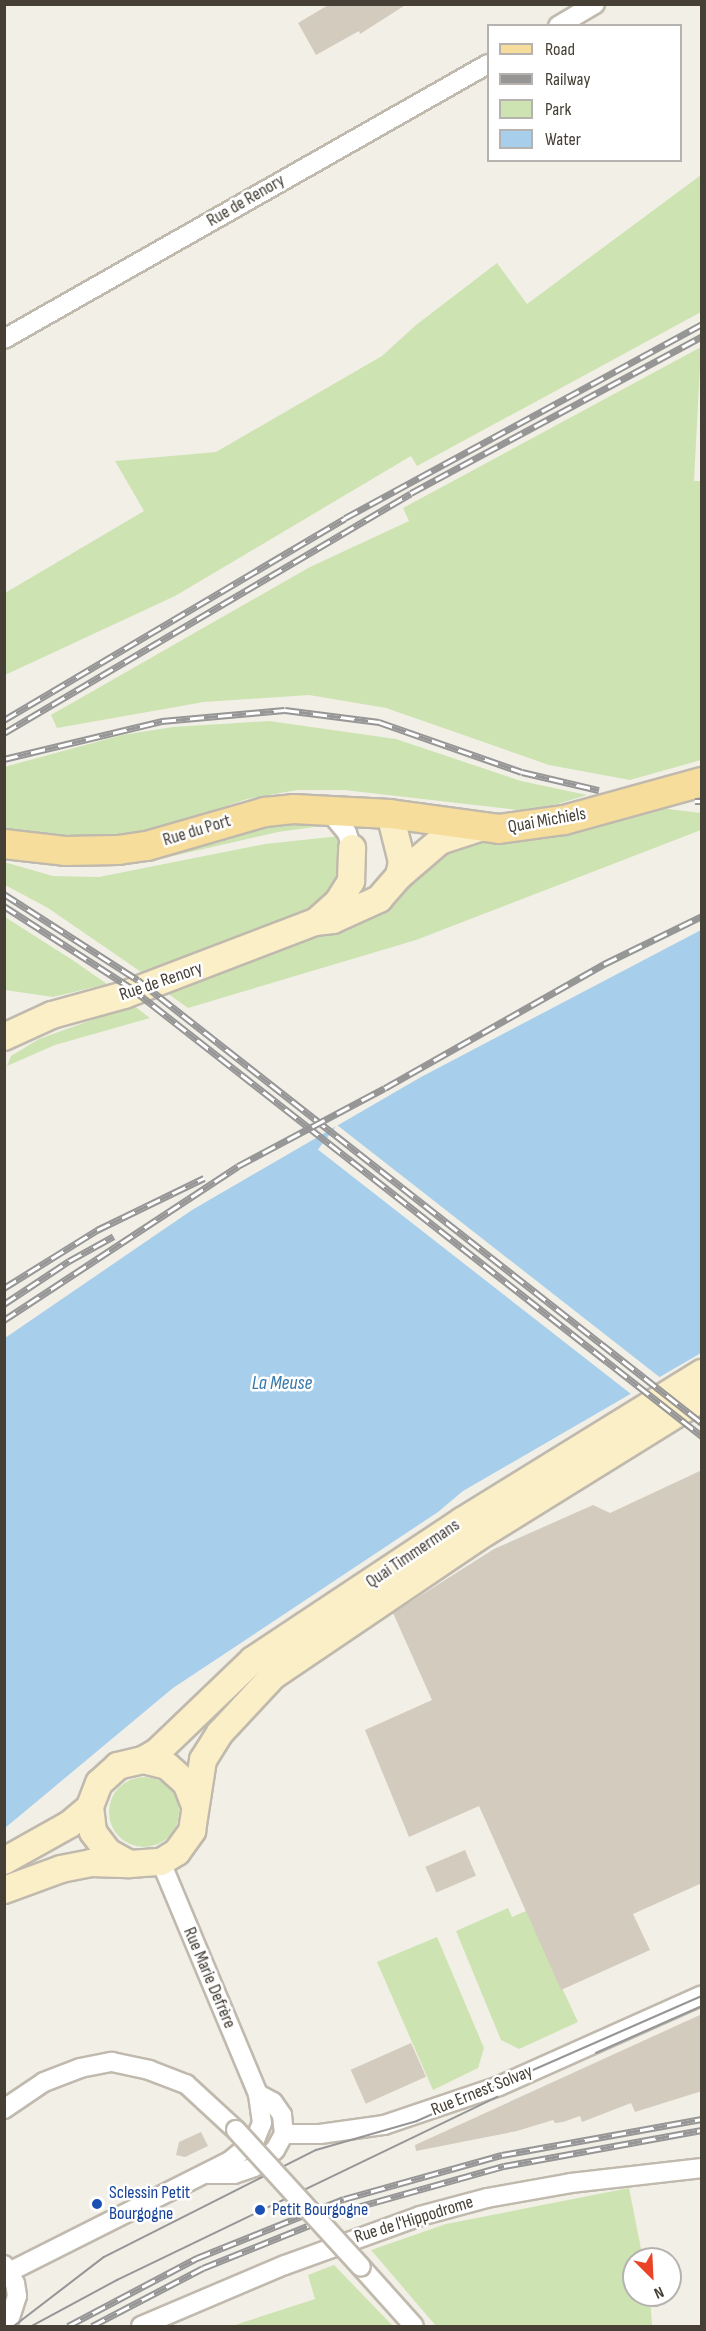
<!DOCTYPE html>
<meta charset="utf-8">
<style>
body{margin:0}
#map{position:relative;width:706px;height:2331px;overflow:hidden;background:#f2efe7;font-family:"Sofia Sans Condensed",sans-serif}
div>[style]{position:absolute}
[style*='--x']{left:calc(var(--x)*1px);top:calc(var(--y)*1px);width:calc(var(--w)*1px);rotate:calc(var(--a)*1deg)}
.green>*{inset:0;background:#cde4b2}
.round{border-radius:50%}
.water>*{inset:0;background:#a7cfeb}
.pier>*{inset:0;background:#f2efe7;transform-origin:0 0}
.building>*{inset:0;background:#d3cbbd;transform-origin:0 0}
.roads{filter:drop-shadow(2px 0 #c0b9ad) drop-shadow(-2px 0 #c0b9ad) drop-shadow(0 2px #c0b9ad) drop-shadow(0 -2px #c0b9ad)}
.street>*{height:18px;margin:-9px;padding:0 9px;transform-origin:9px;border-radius:9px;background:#fff}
.secondary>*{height:26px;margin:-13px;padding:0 13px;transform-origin:13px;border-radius:13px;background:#fbefc8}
.primary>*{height:28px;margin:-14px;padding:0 14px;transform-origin:14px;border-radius:14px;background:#f7dd9b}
.tram>*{height:1.5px;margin:-0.75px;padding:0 0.75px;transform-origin:0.75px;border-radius:0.75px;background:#969696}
.rail>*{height:7px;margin-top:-3.5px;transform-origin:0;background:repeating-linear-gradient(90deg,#fff 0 14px,#969696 0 28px);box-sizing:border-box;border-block:2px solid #969696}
.bridges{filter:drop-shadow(2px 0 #c0b9ad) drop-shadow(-2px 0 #c0b9ad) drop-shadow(0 2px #c0b9ad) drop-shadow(0 -2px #c0b9ad)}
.street-bridge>*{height:18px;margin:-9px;padding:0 9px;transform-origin:9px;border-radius:9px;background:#fff}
.dots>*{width:16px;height:16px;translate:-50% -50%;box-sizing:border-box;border:3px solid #fff;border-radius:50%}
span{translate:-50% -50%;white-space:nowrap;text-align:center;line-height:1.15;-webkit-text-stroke:5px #fff;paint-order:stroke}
.street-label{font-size:18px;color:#453f36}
.transit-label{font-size:18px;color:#164399}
.left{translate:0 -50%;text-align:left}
.water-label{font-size:20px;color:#3779aa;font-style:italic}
.frame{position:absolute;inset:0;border:6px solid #453f36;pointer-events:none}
.legend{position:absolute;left:487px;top:24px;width:195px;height:138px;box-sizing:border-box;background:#fff;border:2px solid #b5b2af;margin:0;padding:8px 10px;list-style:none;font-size:18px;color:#453f36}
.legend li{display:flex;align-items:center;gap:12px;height:30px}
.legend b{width:30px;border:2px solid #b5b2af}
.north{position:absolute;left:622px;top:2247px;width:60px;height:60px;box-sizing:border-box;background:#fff;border:2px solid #b5b2af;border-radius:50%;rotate:156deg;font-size:16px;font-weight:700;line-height:24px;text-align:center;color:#453f36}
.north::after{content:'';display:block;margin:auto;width:21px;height:27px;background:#eb4325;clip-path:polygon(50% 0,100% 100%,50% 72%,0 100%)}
</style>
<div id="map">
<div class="green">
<i style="clip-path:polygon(701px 175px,701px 312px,417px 466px,411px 456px,175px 596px,5px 675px,5px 593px,144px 511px,115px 461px,216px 452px,382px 356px,416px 325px,497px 263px,527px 304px)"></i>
<i style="clip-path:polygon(701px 347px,694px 481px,702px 481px,701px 760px,630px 780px,549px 765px,386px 708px,309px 695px,204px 702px,57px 728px,51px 715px,310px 567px,409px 521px,403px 508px)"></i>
<i style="clip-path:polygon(269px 721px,396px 739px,521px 781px,587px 795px,554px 805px,518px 810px,344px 790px,297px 790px,247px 799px,156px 829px,120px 835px,59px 838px,5px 830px,4px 767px,122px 735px,173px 727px)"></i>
<i style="clip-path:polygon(660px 808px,701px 813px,701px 830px,416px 940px,188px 1008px,167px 993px,374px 914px,437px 853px,479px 840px,533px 839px,583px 829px)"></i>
<i style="clip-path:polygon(289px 823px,329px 825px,278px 832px,151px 861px,104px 867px,151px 860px,241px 832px)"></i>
<i style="clip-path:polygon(340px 836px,351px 866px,323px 901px,251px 934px,144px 974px,48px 908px,5px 885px,4px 862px,53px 876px,99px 877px,265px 844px)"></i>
<i style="clip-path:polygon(5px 917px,74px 961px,107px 984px,53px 997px,5px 990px)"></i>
<i style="clip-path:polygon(133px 1005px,150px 1018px,55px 1045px,7px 1066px,11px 1056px,39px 1039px)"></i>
<i class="round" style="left:109px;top:1777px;width:70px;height:70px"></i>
<i style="clip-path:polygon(508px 1908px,512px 1917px,526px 1911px,578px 2022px,519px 2049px,501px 2040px,456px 1931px)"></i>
<i style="clip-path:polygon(437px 1937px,484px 2048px,478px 2068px,433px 2090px,377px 1962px)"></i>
<i style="clip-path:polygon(629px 2188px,643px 2259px,634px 2259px,634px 2295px,650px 2295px,652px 2326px,436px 2326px,371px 2250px,446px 2224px)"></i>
<i style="clip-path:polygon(334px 2265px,393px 2326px,232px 2326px,315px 2299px,308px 2275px)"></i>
</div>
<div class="water">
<i style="clip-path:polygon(701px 930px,701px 1353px,463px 1491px,438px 1512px,173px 1688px,5px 1828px,5px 1338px,192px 1210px,421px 1077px)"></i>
</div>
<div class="pier">
<i style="left:337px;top:1125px;width:412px;height:31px;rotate:38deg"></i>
</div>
<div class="building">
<i style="clip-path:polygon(330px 4px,407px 4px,360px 34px,359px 31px,316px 55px,298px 23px)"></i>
<i style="clip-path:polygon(702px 1470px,702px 1883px,633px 1914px,650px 1950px,561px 1990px,479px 1806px,409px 1837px,365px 1730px,432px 1700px,393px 1613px,494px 1549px,593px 1505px,610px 1513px)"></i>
<i style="left:465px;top:1850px;width:28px;height:43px;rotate:67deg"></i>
<i style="clip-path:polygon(702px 2014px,702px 2091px,635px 2112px,631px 2103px,582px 2122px,580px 2116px,563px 2122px,555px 2123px,553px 2120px,517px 2131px,416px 2151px,415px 2145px)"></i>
<i style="left:411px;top:2043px;width:37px;height:66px;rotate:66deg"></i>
<i style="clip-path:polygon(201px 2132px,208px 2146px,185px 2157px,176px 2155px,179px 2142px)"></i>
</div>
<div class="roads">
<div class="street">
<i style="--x:558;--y:26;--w:43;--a:-30.7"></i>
<i style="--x:4;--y:339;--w:557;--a:-29.6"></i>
<i style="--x:327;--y:809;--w:31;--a:50"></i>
<i style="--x:347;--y:833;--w:16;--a:72"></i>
<i style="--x:258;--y:2094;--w:17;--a:28"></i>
<i style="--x:273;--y:2102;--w:16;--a:55"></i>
<i style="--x:282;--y:2115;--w:19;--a:84"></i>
<i style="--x:284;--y:2134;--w:36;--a:0"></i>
<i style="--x:320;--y:2134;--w:65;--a:-8"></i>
<i style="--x:384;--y:2125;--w:121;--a:-18.7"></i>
<i style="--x:499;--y:2086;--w:222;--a:-24.1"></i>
<i style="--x:4;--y:2109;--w:48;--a:-34"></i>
<i style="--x:44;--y:2082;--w:39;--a:-21"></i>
<i style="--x:80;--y:2068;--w:33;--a:-11"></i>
<i style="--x:112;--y:2062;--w:38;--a:12"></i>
<i style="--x:149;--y:2070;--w:40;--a:21"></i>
<i style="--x:186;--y:2084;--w:68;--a:42.6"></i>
<i style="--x:208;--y:2174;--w:26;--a:0"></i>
<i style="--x:234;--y:2174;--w:21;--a:-19"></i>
<i style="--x:254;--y:2167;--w:27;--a:-39"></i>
<i style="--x:275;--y:2150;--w:18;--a:-61"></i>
<i style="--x:4;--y:2265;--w:21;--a:59"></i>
<i style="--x:15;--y:2283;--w:13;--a:81"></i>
<i style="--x:17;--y:2296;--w:32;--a:108"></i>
<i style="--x:361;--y:2267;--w:79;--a:48.1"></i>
<i style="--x:9;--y:2272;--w:247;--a:-26.7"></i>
<i style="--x:230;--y:2161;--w:33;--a:-40"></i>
<i style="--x:255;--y:2140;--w:18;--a:-68"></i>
<i style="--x:262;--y:2123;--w:29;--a:-98"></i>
<i style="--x:258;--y:2094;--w:251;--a:-112.7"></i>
<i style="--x:141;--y:2326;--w:156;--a:-23"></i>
<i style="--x:285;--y:2265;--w:144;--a:-19.9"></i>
<i style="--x:420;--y:2216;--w:69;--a:-15"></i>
<i style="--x:487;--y:2198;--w:85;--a:-10.1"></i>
<i style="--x:571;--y:2183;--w:132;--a:-6.5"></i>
</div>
<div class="secondary">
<i style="--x:399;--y:876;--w:54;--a:-40.5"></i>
<i style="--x:440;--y:841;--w:38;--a:-18"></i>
<i style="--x:318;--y:920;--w:27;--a:-42"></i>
<i style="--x:338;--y:902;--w:25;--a:-58"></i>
<i style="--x:351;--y:881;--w:33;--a:-88"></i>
<i style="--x:4;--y:1037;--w:53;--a:-24.6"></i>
<i style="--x:52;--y:1015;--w:75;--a:-15.5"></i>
<i style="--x:124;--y:995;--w:204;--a:-20.9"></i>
<i style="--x:315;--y:922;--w:18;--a:-6"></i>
<i style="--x:333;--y:920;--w:51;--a:-24.5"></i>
<i style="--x:379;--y:899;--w:30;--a:-49"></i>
<i style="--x:399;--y:876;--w:14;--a:-78"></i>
<i style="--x:402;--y:862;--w:49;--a:-104"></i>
<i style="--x:143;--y:1760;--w:16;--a:-30"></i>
<i style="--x:157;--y:1752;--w:133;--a:-43.8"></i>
<i style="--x:253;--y:1660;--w:251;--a:-33.6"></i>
<i style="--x:462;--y:1521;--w:282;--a:-31.7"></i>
<i style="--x:195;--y:1806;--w:25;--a:-111"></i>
<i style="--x:186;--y:1783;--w:25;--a:-138"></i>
<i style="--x:167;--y:1766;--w:25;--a:-166"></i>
<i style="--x:143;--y:1760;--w:26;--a:167"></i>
<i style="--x:118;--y:1766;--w:25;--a:138"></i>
<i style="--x:99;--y:1783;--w:26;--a:111"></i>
<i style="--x:90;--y:1807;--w:25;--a:83"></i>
<i style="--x:93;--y:1832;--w:25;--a:53"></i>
<i style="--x:108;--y:1852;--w:25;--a:29"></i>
<i style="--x:130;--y:1864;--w:31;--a:-4"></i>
<i style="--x:161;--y:1862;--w:19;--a:-32"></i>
<i style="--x:177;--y:1852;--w:26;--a:-54"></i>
<i style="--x:192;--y:1831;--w:72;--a:-81.2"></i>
<i style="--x:203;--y:1760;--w:32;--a:-58"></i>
<i style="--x:220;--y:1733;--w:78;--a:-47.1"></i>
<i style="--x:273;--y:1676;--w:244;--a:-34.1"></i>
<i style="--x:475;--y:1539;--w:267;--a:-31.8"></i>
<i style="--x:4;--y:1861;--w:76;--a:-29.3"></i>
<i style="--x:70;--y:1824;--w:26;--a:-40"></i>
<i style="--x:4;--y:1890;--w:61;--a:-20.2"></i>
<i style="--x:61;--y:1869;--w:31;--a:-11"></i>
<i style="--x:91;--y:1863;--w:38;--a:2"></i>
</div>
<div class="primary">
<i style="--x:4;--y:844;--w:61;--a:6.5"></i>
<i style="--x:65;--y:851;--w:53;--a:-1.1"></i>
<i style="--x:118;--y:850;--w:29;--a:-8"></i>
<i style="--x:147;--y:846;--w:123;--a:-16.1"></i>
<i style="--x:265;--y:812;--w:28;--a:-6"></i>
<i style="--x:293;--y:809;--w:97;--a:3"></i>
<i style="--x:390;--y:814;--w:110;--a:7.8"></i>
<i style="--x:499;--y:829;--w:66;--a:-7.9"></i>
<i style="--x:564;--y:820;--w:143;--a:-15.4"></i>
</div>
</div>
<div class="tram">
<i style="--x:596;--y:2053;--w:116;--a:-23.9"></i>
<i style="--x:14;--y:2326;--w:113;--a:-37.5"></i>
<i style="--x:104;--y:2257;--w:237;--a:-26.8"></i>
<i style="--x:316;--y:2150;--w:105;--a:-16"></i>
<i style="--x:417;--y:2121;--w:311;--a:-23.7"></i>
<i style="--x:32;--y:2326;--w:97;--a:-28.4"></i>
<i style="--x:117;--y:2280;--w:422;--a:-25.7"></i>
</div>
<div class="rail">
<i style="--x:4;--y:720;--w:396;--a:-30.6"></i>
<i style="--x:345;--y:518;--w:406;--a:-28.5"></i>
<i style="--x:4;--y:733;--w:472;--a:-30.5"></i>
<i style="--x:411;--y:493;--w:331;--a:-28.3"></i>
<i style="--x:4;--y:759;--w:163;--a:-13.5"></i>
<i style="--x:162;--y:721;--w:123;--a:-5.1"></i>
<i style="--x:285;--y:710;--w:95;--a:7.3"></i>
<i style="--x:379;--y:722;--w:151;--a:19.3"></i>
<i style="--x:522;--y:772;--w:79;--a:13.2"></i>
<i style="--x:695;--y:801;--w:7;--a:0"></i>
<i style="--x:4;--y:894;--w:159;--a:32.7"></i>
<i style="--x:138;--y:980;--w:717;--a:38.15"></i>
<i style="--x:4;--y:906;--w:151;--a:32.8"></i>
<i style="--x:131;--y:988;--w:726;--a:38.12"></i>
<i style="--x:4;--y:1288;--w:110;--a:-31.9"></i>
<i style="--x:97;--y:1230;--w:119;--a:-25.9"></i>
<i style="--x:4;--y:1304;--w:78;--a:-33.5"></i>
<i style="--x:69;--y:1261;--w:51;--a:-29.1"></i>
<i style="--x:4;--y:1320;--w:280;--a:-33.3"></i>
<i style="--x:238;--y:1166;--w:166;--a:-28"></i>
<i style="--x:385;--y:1088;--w:252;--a:-29.5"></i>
<i style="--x:604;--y:964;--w:109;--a:-26.1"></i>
<i style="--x:68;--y:2326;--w:146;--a:-27.8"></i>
<i style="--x:197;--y:2258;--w:158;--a:-21.9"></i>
<i style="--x:344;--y:2199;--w:164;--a:-15.6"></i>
<i style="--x:502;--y:2155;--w:203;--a:-10.2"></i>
<i style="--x:92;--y:2326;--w:125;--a:-27.6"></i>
<i style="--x:203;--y:2268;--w:158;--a:-21.9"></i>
<i style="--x:350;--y:2209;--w:160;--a:-15.6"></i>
<i style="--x:504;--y:2166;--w:201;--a:-10.3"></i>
</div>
<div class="bridges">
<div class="street-bridge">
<i style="--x:236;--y:2130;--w:185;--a:47.6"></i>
</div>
</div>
<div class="dots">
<i style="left:97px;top:2204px;background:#1a4fb4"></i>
<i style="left:260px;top:2210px;background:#1a4fb4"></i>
</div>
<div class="street-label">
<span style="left:246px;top:201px;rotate:-30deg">Rue de Renory</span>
<span style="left:547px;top:821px;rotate:-10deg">Quai Michiels</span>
<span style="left:197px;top:831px;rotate:-17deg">Rue du Port</span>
<span style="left:161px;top:982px;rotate:-19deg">Rue de Renory</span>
<span style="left:413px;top:1554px;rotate:-34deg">Quai Timmermans</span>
<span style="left:209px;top:1978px;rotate:67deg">Rue Marie Defrère</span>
<span style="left:482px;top:2091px;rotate:-22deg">Rue Ernest Solvay</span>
<span style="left:414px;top:2220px;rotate:-17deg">Rue de l'Hippodrome</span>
</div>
<div class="transit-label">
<span class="left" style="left:109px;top:2204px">Sclessin Petit<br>Bourgogne</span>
<span class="left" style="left:272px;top:2210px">Petit Bourgogne</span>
</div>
<div class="water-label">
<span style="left:282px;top:1383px">La Meuse</span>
</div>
<div class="frame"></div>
<ul class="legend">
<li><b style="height:8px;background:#f7dd9b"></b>Road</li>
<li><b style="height:8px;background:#969696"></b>Railway</li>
<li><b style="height:16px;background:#cde4b2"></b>Park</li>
<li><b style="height:16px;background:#a7cfeb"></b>Water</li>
</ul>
<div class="north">N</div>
</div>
